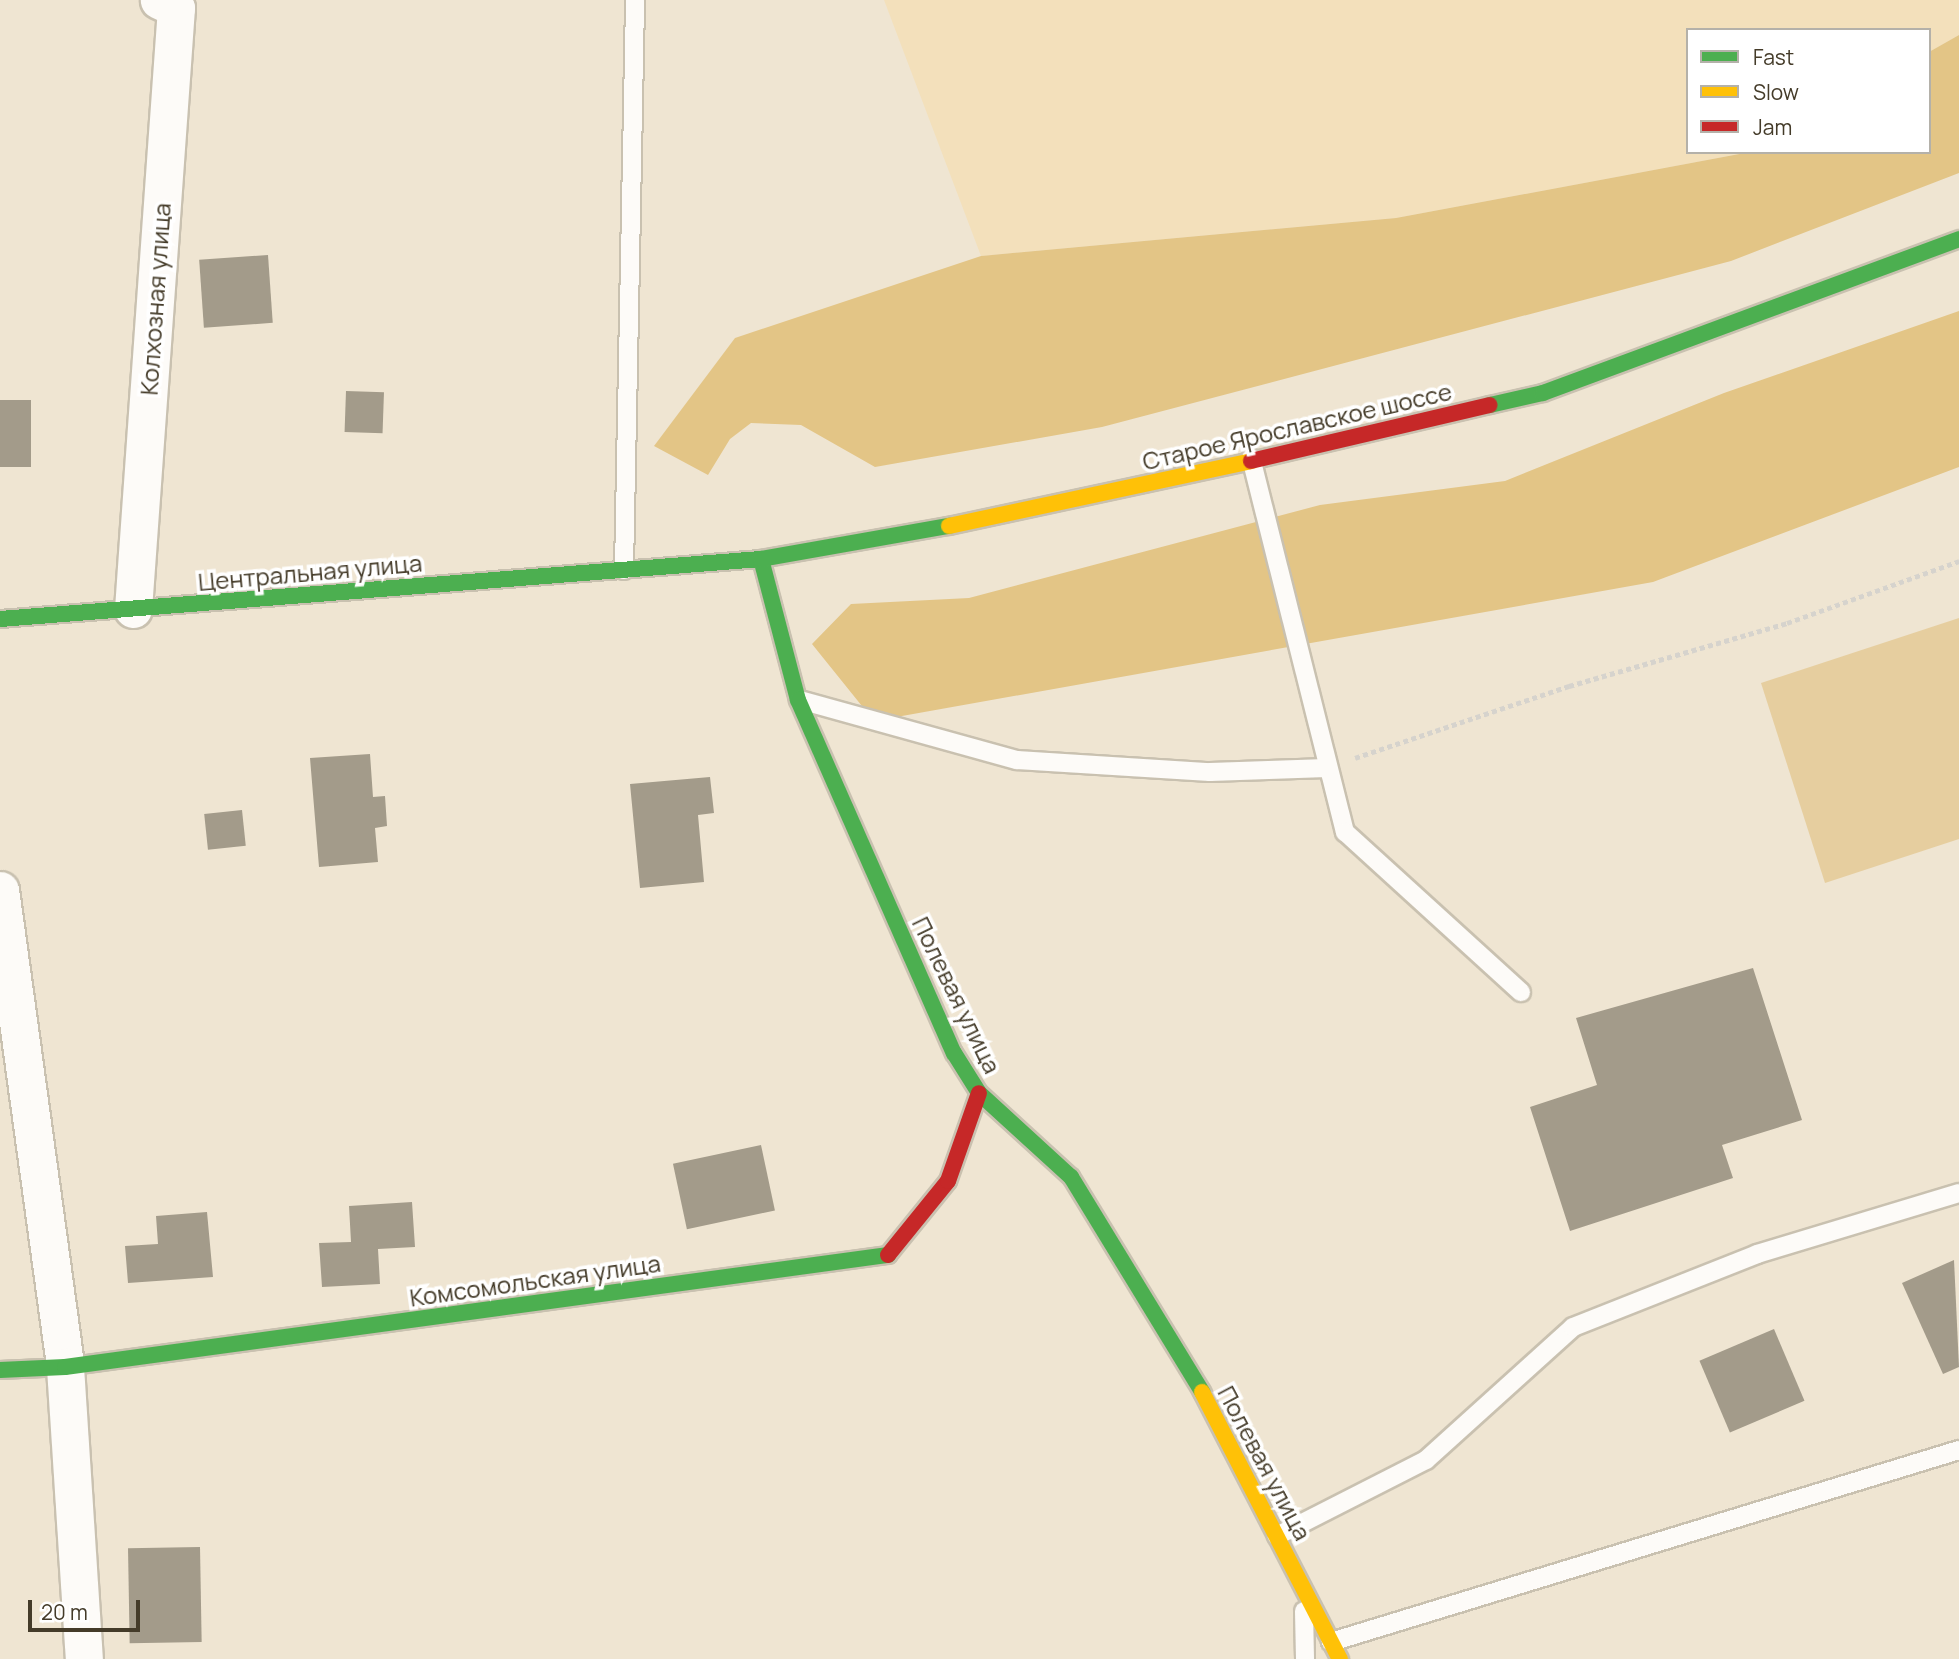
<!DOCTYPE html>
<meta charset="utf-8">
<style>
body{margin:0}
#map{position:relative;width:1959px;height:1659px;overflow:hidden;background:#efe5d2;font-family:Manrope,sans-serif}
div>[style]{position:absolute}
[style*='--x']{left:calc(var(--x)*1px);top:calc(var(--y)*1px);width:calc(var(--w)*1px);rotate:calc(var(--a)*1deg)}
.built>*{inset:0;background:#f3e0bb}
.green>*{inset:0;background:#e6ce9f}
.forest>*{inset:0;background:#e3c586}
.building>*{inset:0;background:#a39b8a;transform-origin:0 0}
.path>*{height:4.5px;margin-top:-2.25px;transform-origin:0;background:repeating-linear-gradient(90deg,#d6d3cd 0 5px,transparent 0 8.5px)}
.roads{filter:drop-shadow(2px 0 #c9c1b0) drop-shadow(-2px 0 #c9c1b0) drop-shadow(0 2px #c9c1b0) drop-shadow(0 -2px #c9c1b0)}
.lane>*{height:18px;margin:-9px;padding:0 9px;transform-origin:9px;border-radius:9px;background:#fdfbf8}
.street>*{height:37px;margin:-18.5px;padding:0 18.5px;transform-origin:18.5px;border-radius:18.5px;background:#fdfbf8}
.fast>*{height:16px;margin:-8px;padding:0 8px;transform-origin:8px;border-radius:8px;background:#4caf50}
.slow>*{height:16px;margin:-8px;padding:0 8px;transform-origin:8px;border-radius:8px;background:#ffc107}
.jam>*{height:16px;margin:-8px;padding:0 8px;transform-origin:8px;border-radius:8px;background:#c62828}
span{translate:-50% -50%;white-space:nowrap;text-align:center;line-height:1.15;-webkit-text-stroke:7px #fff;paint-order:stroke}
.street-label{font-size:24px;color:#443b29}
.legend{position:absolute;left:1686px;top:28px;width:245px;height:126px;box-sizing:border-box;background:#fff;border:2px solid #b4b1a9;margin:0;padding:9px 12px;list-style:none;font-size:21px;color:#443b29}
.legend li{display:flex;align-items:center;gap:14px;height:35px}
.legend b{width:35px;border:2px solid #b4b1a9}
.scale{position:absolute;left:28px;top:1600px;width:112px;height:32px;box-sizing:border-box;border:4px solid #443b29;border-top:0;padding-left:9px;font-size:21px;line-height:24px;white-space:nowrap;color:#443b29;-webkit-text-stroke:5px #fff;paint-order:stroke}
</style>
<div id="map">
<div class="built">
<i style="clip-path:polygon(884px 0,1959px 0,1959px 35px,1929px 52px,1929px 30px,1688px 30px,1688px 152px,1750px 152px,1396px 218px,981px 256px)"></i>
</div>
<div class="green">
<i style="clip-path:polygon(1959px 618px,1959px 839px,1825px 883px,1761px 683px)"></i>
</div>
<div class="forest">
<i style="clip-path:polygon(1959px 35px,1959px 173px,1731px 261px,1102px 427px,875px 467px,801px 425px,751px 423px,730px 439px,708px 475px,654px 446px,735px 338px,981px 256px,1396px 218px,1750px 152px,1929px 152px,1929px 52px)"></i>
<i style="clip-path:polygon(1959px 311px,1959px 467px,1653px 582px,874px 721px,812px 644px,851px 604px,969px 598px,1320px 505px,1505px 481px,1724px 393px)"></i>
</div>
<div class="building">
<i style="left:268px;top:255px;width:68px;height:69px;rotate:86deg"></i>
<i style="left:346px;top:391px;width:38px;height:41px;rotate:2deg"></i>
<i style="left:0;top:400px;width:31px;height:67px"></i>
<i style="clip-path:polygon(370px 754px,373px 797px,385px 796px,387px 826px,375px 828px,378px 862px,319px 867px,310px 758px)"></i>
<i style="clip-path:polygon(710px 777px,714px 813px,698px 815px,704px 882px,640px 888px,630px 784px)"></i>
<i style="left:242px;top:810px;width:36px;height:38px;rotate:84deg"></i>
<i style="clip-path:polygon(1753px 968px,1802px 1120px,1722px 1145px,1733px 1178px,1570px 1231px,1530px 1107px,1597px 1085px,1576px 1018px)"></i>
<i style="left:761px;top:1145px;width:67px;height:90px;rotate:78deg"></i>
<i style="clip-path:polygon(412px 1202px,415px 1247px,378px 1249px,380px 1284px,322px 1287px,319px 1243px,351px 1242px,349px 1206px)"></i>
<i style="clip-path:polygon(207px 1212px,213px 1277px,128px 1283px,125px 1246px,158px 1244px,156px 1216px)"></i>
<i style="clip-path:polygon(1954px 1260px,1959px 1367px,1943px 1374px,1902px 1283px)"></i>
<i style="left:1774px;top:1329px;width:78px;height:81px;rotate:67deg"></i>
<i style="left:200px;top:1547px;width:95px;height:72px;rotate:89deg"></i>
</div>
<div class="path">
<i style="--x:1355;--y:758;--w:226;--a:-18.6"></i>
<i style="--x:1569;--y:686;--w:227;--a:-16.1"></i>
<i style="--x:1787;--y:623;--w:183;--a:-19.8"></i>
</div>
<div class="roads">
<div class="lane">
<i style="--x:1251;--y:458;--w:386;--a:75.9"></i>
<i style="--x:1345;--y:832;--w:238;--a:42.3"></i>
<i style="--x:624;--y:570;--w:570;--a:-88.89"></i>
<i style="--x:800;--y:700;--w:225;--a:15.5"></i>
<i style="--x:1017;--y:760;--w:193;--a:3.6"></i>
<i style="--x:1210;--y:772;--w:117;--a:-2"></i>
<i style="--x:1277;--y:1536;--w:167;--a:-27"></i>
<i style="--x:1426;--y:1460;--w:198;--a:-42.1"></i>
<i style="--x:1573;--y:1327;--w:198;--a:-21.6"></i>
<i style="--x:1757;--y:1254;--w:211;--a:-16.8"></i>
<i style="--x:1304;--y:1611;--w:48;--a:88.8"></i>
<i style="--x:1331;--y:1642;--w:657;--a:-17"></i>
</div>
<div class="street">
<i style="--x:133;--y:609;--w:603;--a:-85.91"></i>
<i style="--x:176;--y:8;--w:19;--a:-155"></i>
<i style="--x:0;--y:890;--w:481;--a:82.2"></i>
<i style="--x:65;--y:1367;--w:293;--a:86.3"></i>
</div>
<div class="fast">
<i style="--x:1490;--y:405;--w:54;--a:-12.8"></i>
<i style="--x:1543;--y:393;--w:444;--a:-20.3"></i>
<i style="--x:761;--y:559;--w:146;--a:75.3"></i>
<i style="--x:798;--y:700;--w:386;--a:66.2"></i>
<i style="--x:954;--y:1053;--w:47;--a:58"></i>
<i style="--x:979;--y:1093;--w:125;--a:42.4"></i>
<i style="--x:1071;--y:1177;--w:252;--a:58.6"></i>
<i style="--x:0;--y:619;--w:763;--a:-4.51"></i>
<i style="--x:761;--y:559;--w:191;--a:-10"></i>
<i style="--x:0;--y:1370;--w:65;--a:-2.6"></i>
<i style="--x:65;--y:1367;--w:831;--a:-7.75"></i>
</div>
<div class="slow">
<i style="--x:949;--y:526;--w:309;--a:-12.1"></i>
<i style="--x:1202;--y:1392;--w:301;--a:62.7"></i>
</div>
<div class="jam">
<i style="--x:1251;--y:461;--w:245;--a:-13.2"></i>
<i style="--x:888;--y:1255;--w:95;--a:-51"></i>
<i style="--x:948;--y:1181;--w:93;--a:-70.6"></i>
</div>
</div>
<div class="street-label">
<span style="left:155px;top:299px;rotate:-86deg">Колхозная улица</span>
<span style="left:1297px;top:426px;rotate:-13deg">Старое Ярославское шоссе</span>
<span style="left:310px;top:572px;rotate:-5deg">Центральная улица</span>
<span style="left:957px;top:995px;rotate:64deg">Полевая улица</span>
<span style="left:535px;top:1280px;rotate:-8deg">Комсомольская улица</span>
<span style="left:1265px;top:1463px;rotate:62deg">Полевая улица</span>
</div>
<ul class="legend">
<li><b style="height:9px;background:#4caf50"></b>Fast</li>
<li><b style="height:9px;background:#ffc107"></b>Slow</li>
<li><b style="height:9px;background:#c62828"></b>Jam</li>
</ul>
<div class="scale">20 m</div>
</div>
